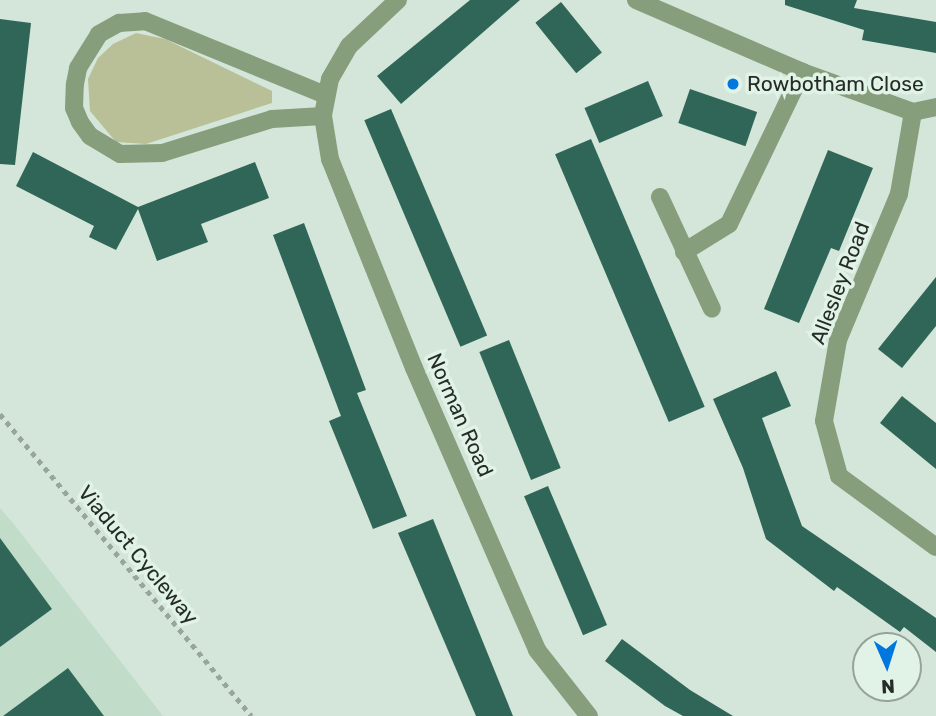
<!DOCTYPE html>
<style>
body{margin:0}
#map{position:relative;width:936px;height:716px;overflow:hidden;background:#d3e6d9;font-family:Rubik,sans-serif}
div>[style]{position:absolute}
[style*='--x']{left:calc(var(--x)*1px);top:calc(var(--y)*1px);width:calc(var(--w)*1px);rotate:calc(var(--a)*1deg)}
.built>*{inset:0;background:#c2dcca}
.green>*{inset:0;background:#b9c098}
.building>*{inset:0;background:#306658;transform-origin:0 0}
.path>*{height:4.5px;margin-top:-2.25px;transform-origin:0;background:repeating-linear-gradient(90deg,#97a69c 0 5px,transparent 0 10px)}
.minor>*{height:18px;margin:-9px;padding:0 9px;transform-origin:9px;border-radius:9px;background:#879e7c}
.dots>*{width:19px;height:19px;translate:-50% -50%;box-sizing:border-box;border:4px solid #e1f3e6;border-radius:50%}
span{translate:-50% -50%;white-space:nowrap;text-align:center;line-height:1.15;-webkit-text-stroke:7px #e1f3e6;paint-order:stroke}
.poi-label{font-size:21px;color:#252c27}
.left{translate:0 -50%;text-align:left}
.street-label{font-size:21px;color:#252c27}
.north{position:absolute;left:852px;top:632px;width:70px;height:70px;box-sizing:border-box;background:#e1f3e6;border:2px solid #96a39a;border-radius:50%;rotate:177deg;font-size:19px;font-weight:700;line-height:28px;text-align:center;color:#252c27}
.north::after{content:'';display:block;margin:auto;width:24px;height:32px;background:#0077de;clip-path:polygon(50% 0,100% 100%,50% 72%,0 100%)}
</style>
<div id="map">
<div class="built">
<i style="clip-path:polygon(0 508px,13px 523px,163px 716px,0 716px)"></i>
</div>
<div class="green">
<i style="clip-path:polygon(136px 33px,165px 39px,272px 91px,272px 103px,146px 144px,116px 142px,90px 111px,88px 79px,98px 58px,113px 44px)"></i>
</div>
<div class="building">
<i style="clip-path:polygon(470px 0,520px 0,401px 104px,377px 76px)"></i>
<i style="clip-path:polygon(785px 0,857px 0,854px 8px,936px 22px,936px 53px,862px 40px,864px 30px,785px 5px)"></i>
<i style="left:561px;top:2px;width:65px;height:33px;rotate:51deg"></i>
<i style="clip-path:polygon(0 19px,31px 23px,15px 165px,0 164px)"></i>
<i style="left:648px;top:81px;width:38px;height:69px;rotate:67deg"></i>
<i style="left:690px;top:89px;width:71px;height:36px;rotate:19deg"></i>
<i style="left:391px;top:109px;width:246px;height:29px;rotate:67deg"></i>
<i style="left:591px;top:139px;width:291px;height:39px;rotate:67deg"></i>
<i style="clip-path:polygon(828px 150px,873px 168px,839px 251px,831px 248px,799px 323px,764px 309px)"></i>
<i style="clip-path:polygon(33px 152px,138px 207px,255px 162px,269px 198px,201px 224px,208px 242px,157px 261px,138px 209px,116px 250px,89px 237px,94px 226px,16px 186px)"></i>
<i style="clip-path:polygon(304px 223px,366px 390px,357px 393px,407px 516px,373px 529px,329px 421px,341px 416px,273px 235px)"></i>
<i style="clip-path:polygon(936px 277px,936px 326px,902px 368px,878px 349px)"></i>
<i style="left:509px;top:340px;width:138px;height:32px;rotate:68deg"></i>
<i style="clip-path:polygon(776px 371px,791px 406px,762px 418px,802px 526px,936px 618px,936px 652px,904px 627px,900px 632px,837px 587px,834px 591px,766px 539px,743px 468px,713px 399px)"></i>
<i style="clip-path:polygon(902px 396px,936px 423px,936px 469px,880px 423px)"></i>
<i style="left:548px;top:486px;width:151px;height:26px;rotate:67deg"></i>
<i style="clip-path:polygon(433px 519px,513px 716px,476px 716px,398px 533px)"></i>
<i style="clip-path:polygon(0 538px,52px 609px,0 647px)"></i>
<i style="clip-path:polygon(622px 639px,690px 690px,733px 716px,683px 716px,665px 706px,605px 661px)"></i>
<i style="clip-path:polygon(68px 668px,104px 716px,3px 716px)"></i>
</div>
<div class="path">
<i style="--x:0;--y:414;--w:393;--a:50.2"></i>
</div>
<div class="minor">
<i style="--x:398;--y:0;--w:67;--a:136.8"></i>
<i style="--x:349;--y:46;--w:38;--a:120"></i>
<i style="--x:330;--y:79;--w:38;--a:101"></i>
<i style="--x:323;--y:116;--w:44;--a:80.8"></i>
<i style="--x:330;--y:159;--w:225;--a:68.1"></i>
<i style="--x:414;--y:368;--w:308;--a:66.4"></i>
<i style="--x:537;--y:650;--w:84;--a:51.8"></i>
<i style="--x:636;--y:0;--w:181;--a:23.4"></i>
<i style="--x:802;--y:72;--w:118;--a:19.8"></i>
<i style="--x:913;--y:112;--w:24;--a:-12"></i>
<i style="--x:913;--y:112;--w:83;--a:99.7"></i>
<i style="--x:899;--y:194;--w:158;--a:112.7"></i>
<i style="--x:838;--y:340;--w:82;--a:99.8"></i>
<i style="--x:824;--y:421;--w:57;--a:74.7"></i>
<i style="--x:839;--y:476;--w:120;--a:36.2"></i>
<i style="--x:323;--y:116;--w:51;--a:176.6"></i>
<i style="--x:272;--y:119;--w:115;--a:162.8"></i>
<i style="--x:162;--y:153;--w:42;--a:178.6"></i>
<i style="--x:120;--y:154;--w:35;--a:-149"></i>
<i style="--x:90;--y:136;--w:17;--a:-126"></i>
<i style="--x:80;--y:122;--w:15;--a:-113"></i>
<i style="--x:74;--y:108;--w:24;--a:-88"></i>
<i style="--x:75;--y:84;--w:16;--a:-79"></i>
<i style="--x:78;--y:68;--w:40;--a:-58"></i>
<i style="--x:99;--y:34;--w:23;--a:-29"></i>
<i style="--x:119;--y:23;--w:26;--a:-4"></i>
<i style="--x:145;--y:21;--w:195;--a:22.3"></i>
<i style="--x:660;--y:197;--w:123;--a:65.1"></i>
<i style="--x:684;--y:252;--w:53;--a:-31.9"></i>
<i style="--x:729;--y:224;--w:169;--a:-64.3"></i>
</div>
<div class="dots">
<i style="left:733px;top:84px;background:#0077de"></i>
</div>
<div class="poi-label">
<span class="left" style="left:747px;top:84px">Rowbotham Close</span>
</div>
<div class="street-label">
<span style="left:840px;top:283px;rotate:-69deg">Allesley Road</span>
<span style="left:460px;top:415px;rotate:66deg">Norman Road</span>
<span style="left:138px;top:555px;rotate:50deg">Viaduct Cycleway</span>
</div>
<div class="north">N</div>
</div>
